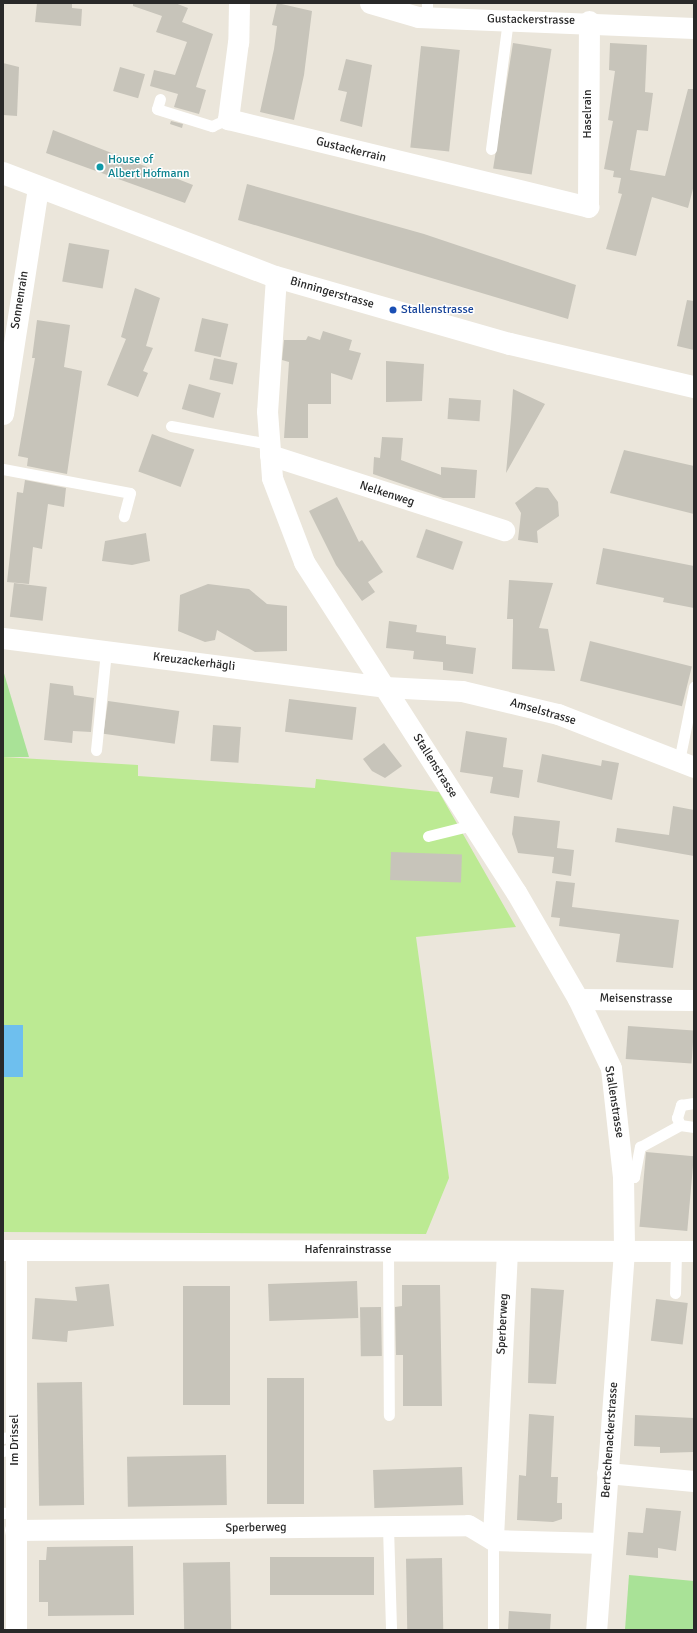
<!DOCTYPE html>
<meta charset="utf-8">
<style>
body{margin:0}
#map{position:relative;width:697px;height:1633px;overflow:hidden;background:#ebe6db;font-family:Signika,sans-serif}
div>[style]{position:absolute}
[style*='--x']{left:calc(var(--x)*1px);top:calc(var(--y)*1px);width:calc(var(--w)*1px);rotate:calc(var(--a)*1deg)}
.green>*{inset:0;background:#a9e297}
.pitch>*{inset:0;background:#bcea93}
.water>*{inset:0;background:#6ebfee;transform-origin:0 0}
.building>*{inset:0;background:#c7c4ba;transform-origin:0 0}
.service>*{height:11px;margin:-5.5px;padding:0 5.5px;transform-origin:5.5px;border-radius:5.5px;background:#fff}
.minor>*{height:21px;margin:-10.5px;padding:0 10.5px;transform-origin:10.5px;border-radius:10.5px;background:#fff}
.secondary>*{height:22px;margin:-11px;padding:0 11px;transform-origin:11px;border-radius:11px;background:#fff}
.dots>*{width:11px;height:11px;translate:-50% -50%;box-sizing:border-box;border:2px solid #fff;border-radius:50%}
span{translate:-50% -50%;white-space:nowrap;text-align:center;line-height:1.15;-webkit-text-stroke:3px #fff;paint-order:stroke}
.street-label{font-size:12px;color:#292929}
.culture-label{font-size:12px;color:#0d838f}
.left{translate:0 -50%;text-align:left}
.transit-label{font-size:12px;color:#164399}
.frame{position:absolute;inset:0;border:4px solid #292929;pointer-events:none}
</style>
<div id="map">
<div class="green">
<i style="clip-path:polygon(3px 670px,29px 757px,3px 757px)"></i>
<i style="clip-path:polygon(629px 1575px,694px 1581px,694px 1630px,625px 1630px)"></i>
</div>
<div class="pitch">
<i style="clip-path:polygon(3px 757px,138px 765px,138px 776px,315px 788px,316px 779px,439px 792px,516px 927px,416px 937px,449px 1178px,426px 1234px,3px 1232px)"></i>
</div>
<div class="water">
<i style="left:3px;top:1025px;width:20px;height:52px"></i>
</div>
<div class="building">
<i style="clip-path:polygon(37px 3px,72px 3px,72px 8px,82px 9px,81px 26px,35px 22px)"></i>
<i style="clip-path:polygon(133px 3px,175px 3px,188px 8px,182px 22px,213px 34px,196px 87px,206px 90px,199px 114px,174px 107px,178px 94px,150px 86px,154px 70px,175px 75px,187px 42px,156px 32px,162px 16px,133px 6px)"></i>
<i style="clip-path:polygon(277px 3px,312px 11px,304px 75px,294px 120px,260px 112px,274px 49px,277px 26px,272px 25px)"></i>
<i style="left:513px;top:43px;width:39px;height:127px;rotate:9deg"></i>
<i style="clip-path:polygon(610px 43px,647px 45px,645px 92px,653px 93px,648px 131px,637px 130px,630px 170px,665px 176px,688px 89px,694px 89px,694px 185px,688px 208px,652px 197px,636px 256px,606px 249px,622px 194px,618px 193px,621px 178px,613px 177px,614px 171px,604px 169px,613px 121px,608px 120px,615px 71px,609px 70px)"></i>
<i style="left:421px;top:46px;width:39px;height:102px;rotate:6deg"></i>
<i style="clip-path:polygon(346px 59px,372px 65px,362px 127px,340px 121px,347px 92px,338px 90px)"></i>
<i style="clip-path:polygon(3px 63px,19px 67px,17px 116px,3px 115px)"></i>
<i style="left:120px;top:67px;width:26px;height:25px;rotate:16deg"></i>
<i style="clip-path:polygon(171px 121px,183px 124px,182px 128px,170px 124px)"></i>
<i style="clip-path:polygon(53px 130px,193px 185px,185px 203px,46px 153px)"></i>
<i style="clip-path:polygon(247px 184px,424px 234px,576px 285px,568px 319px,238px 220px)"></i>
<i style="left:69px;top:243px;width:41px;height:39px;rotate:10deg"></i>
<i style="clip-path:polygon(135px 288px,160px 298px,146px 346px,153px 348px,143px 371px,148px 373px,138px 397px,107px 385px,126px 339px,121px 337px)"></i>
<i style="clip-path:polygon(687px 300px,694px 301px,694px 350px,677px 346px)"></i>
<i style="left:202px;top:318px;width:27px;height:34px;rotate:13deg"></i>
<i style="clip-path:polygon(37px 320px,70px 325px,64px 367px,82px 371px,67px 474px,27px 466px,28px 458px,18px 456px,35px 358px,32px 358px)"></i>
<i style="clip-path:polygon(323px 331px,352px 340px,349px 350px,361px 353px,352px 380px,331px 373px,331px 404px,308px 404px,308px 438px,284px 438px,289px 362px,282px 360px,284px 340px,306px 340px,308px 336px,320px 340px)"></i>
<i style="left:214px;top:358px;width:24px;height:22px;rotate:12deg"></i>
<i style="clip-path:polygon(386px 361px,424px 364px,422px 401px,386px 402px)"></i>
<i style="left:189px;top:384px;width:33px;height:26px;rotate:16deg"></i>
<i style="clip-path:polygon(513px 389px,545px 404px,506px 473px,511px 419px)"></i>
<i style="left:449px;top:398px;width:32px;height:21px;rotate:4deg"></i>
<i style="left:152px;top:434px;width:45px;height:40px;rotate:20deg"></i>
<i style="clip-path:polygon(382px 437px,403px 438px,401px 460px,441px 475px,441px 467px,477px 470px,475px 498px,443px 498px,373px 474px,374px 457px,380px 458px)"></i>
<i style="clip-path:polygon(624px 450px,694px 466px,694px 514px,610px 493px)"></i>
<i style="clip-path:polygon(25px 480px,66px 488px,64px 507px,48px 504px,42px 549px,33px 547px,29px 584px,7px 582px,17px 492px,23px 493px)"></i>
<i style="clip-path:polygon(536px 487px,548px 488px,558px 502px,559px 516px,537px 531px,538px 543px,518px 540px,521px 513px,515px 503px)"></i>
<i style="clip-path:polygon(337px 497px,359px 542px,362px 540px,383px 572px,368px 582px,375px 592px,362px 601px,336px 565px,309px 511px)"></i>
<i style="left:426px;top:529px;width:39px;height:30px;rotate:19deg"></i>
<i style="clip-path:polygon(146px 533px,150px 561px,132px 565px,102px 561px,105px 541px)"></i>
<i style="clip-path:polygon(603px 548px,694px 566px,694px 608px,663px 602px,664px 598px,596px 584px)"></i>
<i style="clip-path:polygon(509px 580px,553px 583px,539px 628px,548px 629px,555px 671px,512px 669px,513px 625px,513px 619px,507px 619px)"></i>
<i style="left:14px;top:583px;width:33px;height:34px;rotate:7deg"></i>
<i style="clip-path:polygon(208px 584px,249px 589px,267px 604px,287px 606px,287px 651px,255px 652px,217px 630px,215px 640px,205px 642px,178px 631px,180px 595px)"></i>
<i style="clip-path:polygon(389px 621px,417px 625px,416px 632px,446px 636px,446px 644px,476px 648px,473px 674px,443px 670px,443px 662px,413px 659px,414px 651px,386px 648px)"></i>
<i style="left:590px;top:641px;width:105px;height:41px;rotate:14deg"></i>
<i style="clip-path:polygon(50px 683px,73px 686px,74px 695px,94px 698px,91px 732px,73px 731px,72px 743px,44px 740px)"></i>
<i style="left:289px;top:699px;width:68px;height:33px;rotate:7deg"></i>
<i style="left:108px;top:701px;width:72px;height:33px;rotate:8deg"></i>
<i style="left:213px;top:725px;width:28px;height:36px;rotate:4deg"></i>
<i style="clip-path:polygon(466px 731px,507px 738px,503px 767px,523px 770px,519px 798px,490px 793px,493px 777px,460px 772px)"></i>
<i style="clip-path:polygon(384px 743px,402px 766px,385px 778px,372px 771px,363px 759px)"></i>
<i style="clip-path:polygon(542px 754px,601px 766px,602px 760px,619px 763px,612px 800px,537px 782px)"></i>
<i style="clip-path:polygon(673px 806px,694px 810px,694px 856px,615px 842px,617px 828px,669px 835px)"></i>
<i style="clip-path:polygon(514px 816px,560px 821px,557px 848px,574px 850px,571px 876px,552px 873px,554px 857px,518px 853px,512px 834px)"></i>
<i style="left:391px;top:852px;width:71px;height:28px;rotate:2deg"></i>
<i style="clip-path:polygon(556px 881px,575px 883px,572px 907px,679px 920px,673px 968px,616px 962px,620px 934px,559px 926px,560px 918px,551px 917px)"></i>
<i style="left:628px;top:1026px;width:66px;height:33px;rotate:4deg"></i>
<i style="left:646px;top:1152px;width:48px;height:75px;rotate:5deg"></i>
<i style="left:357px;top:1281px;width:37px;height:89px;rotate:88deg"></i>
<i style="clip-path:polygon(109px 1284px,114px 1326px,68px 1331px,67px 1342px,32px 1339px,35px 1298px,77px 1301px,75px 1287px)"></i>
<i style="clip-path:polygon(402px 1285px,440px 1285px,442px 1406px,403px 1406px,403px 1355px,396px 1355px,395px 1307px,402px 1306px)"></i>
<i style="left:183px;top:1286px;width:47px;height:119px"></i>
<i style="clip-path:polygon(531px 1288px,564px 1290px,556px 1384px,528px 1383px)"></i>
<i style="left:656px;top:1299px;width:32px;height:42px;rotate:7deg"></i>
<i style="left:381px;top:1307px;width:49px;height:21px;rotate:89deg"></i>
<i style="left:267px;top:1378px;width:37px;height:126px"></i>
<i style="left:82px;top:1382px;width:123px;height:45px;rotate:89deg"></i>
<i style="clip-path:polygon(529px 1414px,554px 1416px,551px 1477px,558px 1477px,557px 1503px,562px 1503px,562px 1519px,553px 1522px,517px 1520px,519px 1475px,526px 1476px)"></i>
<i style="clip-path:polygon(635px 1415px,694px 1418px,694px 1452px,660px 1453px,660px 1447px,634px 1446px)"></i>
<i style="left:226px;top:1455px;width:50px;height:99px;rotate:89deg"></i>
<i style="left:462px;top:1467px;width:38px;height:89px;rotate:88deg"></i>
<i style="clip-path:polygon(646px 1508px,681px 1511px,676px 1551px,658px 1548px,658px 1558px,626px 1555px,628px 1532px,643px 1533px)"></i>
<i style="clip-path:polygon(133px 1546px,134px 1615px,48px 1616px,48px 1602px,39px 1602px,39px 1560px,46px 1560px,47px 1547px)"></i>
<i style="left:374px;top:1557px;width:38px;height:104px;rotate:90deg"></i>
<i style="left:442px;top:1558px;width:72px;height:36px;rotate:89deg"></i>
<i style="left:230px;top:1562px;width:68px;height:47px;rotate:89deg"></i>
<i style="clip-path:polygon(509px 1611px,551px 1614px,550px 1630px,508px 1630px)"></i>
</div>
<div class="service">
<i style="--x:427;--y:17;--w:14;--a:-90"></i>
<i style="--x:160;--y:99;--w:10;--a:107"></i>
<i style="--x:157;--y:109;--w:58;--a:17.2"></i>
<i style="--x:212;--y:126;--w:17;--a:-24"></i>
<i style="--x:491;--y:149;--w:131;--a:-82.5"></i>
<i style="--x:171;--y:426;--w:100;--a:10.4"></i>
<i style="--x:3;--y:469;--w:129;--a:10.7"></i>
<i style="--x:130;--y:493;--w:24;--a:105"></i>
<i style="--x:96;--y:750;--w:100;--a:-84.2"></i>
<i style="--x:679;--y:761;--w:76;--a:-78.5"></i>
<i style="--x:428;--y:836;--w:45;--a:-14"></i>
<i style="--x:680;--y:1125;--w:8;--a:-113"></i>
<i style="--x:677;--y:1118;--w:14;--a:-73"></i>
<i style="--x:681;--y:1105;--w:13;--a:-9"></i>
<i style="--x:623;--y:1176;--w:11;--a:5"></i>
<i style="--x:634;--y:1177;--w:31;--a:-79"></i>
<i style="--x:640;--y:1147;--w:46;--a:-28.8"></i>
<i style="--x:680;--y:1125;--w:14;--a:8"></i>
<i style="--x:388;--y:1250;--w:165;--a:89.7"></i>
<i style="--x:675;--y:1293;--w:42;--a:-88.6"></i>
<i style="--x:3;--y:1438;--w:12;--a:-9"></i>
<i style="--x:3;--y:1451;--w:12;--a:-14"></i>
<i style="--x:3;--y:1513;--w:12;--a:-5"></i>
<i style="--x:388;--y:1527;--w:103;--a:88.3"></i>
<i style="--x:493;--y:1630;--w:90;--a:-90"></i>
</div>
<div class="minor">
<i style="--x:239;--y:3;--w:39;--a:91"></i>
<i style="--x:238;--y:42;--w:78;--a:97.4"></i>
<i style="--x:228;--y:119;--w:371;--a:13.7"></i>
<i style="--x:588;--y:207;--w:186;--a:-89.7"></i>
<i style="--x:370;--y:3;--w:50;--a:16.3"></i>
<i style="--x:418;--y:17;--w:276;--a:2.3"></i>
<i style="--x:276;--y:277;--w:134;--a:93.8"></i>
<i style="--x:267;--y:411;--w:67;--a:85.7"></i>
<i style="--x:272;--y:478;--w:90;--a:69.1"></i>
<i style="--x:304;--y:562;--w:392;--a:57.3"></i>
<i style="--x:516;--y:892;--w:124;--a:59.9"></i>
<i style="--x:578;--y:999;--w:76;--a:64.4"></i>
<i style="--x:611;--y:1068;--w:109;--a:83.7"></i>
<i style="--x:623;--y:1176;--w:75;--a:89.2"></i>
<i style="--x:624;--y:1251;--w:380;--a:94.2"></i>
<i style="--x:3;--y:414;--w:230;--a:-81.2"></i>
<i style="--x:270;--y:455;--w:246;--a:17.8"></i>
<i style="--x:3;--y:638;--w:385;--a:7.3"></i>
<i style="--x:385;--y:687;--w:77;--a:3"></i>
<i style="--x:462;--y:691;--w:99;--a:13.5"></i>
<i style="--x:558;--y:714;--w:146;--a:21.3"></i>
<i style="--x:578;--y:999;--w:116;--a:0.5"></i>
<i style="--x:3;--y:1250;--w:691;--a:0.08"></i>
<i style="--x:16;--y:1250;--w:380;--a:90"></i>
<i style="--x:507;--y:1251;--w:289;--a:92.8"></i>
<i style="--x:493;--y:1540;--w:109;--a:1.6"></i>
<i style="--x:607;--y:1473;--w:87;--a:5.3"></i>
<i style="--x:15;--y:1530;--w:453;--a:-0.6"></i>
<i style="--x:468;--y:1525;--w:29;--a:31"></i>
</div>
<div class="secondary">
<i style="--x:3;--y:173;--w:292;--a:20.9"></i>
<i style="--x:276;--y:277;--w:243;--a:16"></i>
<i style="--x:510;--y:344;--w:189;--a:13.2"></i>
</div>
<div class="dots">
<i style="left:100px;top:167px;background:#0f9aa8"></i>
<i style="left:393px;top:310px;background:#1a4fb4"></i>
</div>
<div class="street-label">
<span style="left:531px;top:20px;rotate:1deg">Gustackerstrasse</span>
<span style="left:588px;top:114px;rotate:-90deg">Haselrain</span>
<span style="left:351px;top:150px;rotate:14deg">Gustackerrain</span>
<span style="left:332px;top:293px;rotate:16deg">Binningerstrasse</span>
<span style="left:20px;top:300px;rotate:-81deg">Sonnenrain</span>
<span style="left:387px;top:494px;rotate:18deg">Nelkenweg</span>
<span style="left:194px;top:662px;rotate:7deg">Kreuzackerhägli</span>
<span style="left:543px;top:712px;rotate:16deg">Amselstrasse</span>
<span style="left:435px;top:766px;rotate:58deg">Stallenstrasse</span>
<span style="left:636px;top:999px;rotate:1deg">Meisenstrasse</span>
<span style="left:614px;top:1102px;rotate:81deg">Stallenstrasse</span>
<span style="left:348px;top:1250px">Hafenrainstrasse</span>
<span style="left:503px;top:1324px;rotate:-87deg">Sperberweg</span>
<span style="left:15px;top:1440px;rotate:-90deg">Im Drissel</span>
<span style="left:610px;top:1440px;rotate:-86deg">Bertschenackerstrasse</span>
<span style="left:256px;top:1528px;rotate:-1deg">Sperberweg</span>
</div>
<div class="culture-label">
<span class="left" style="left:108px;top:167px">House of<br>Albert Hofmann</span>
</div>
<div class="transit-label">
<span class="left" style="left:401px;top:310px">Stallenstrasse</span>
</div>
<div class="frame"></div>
</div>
